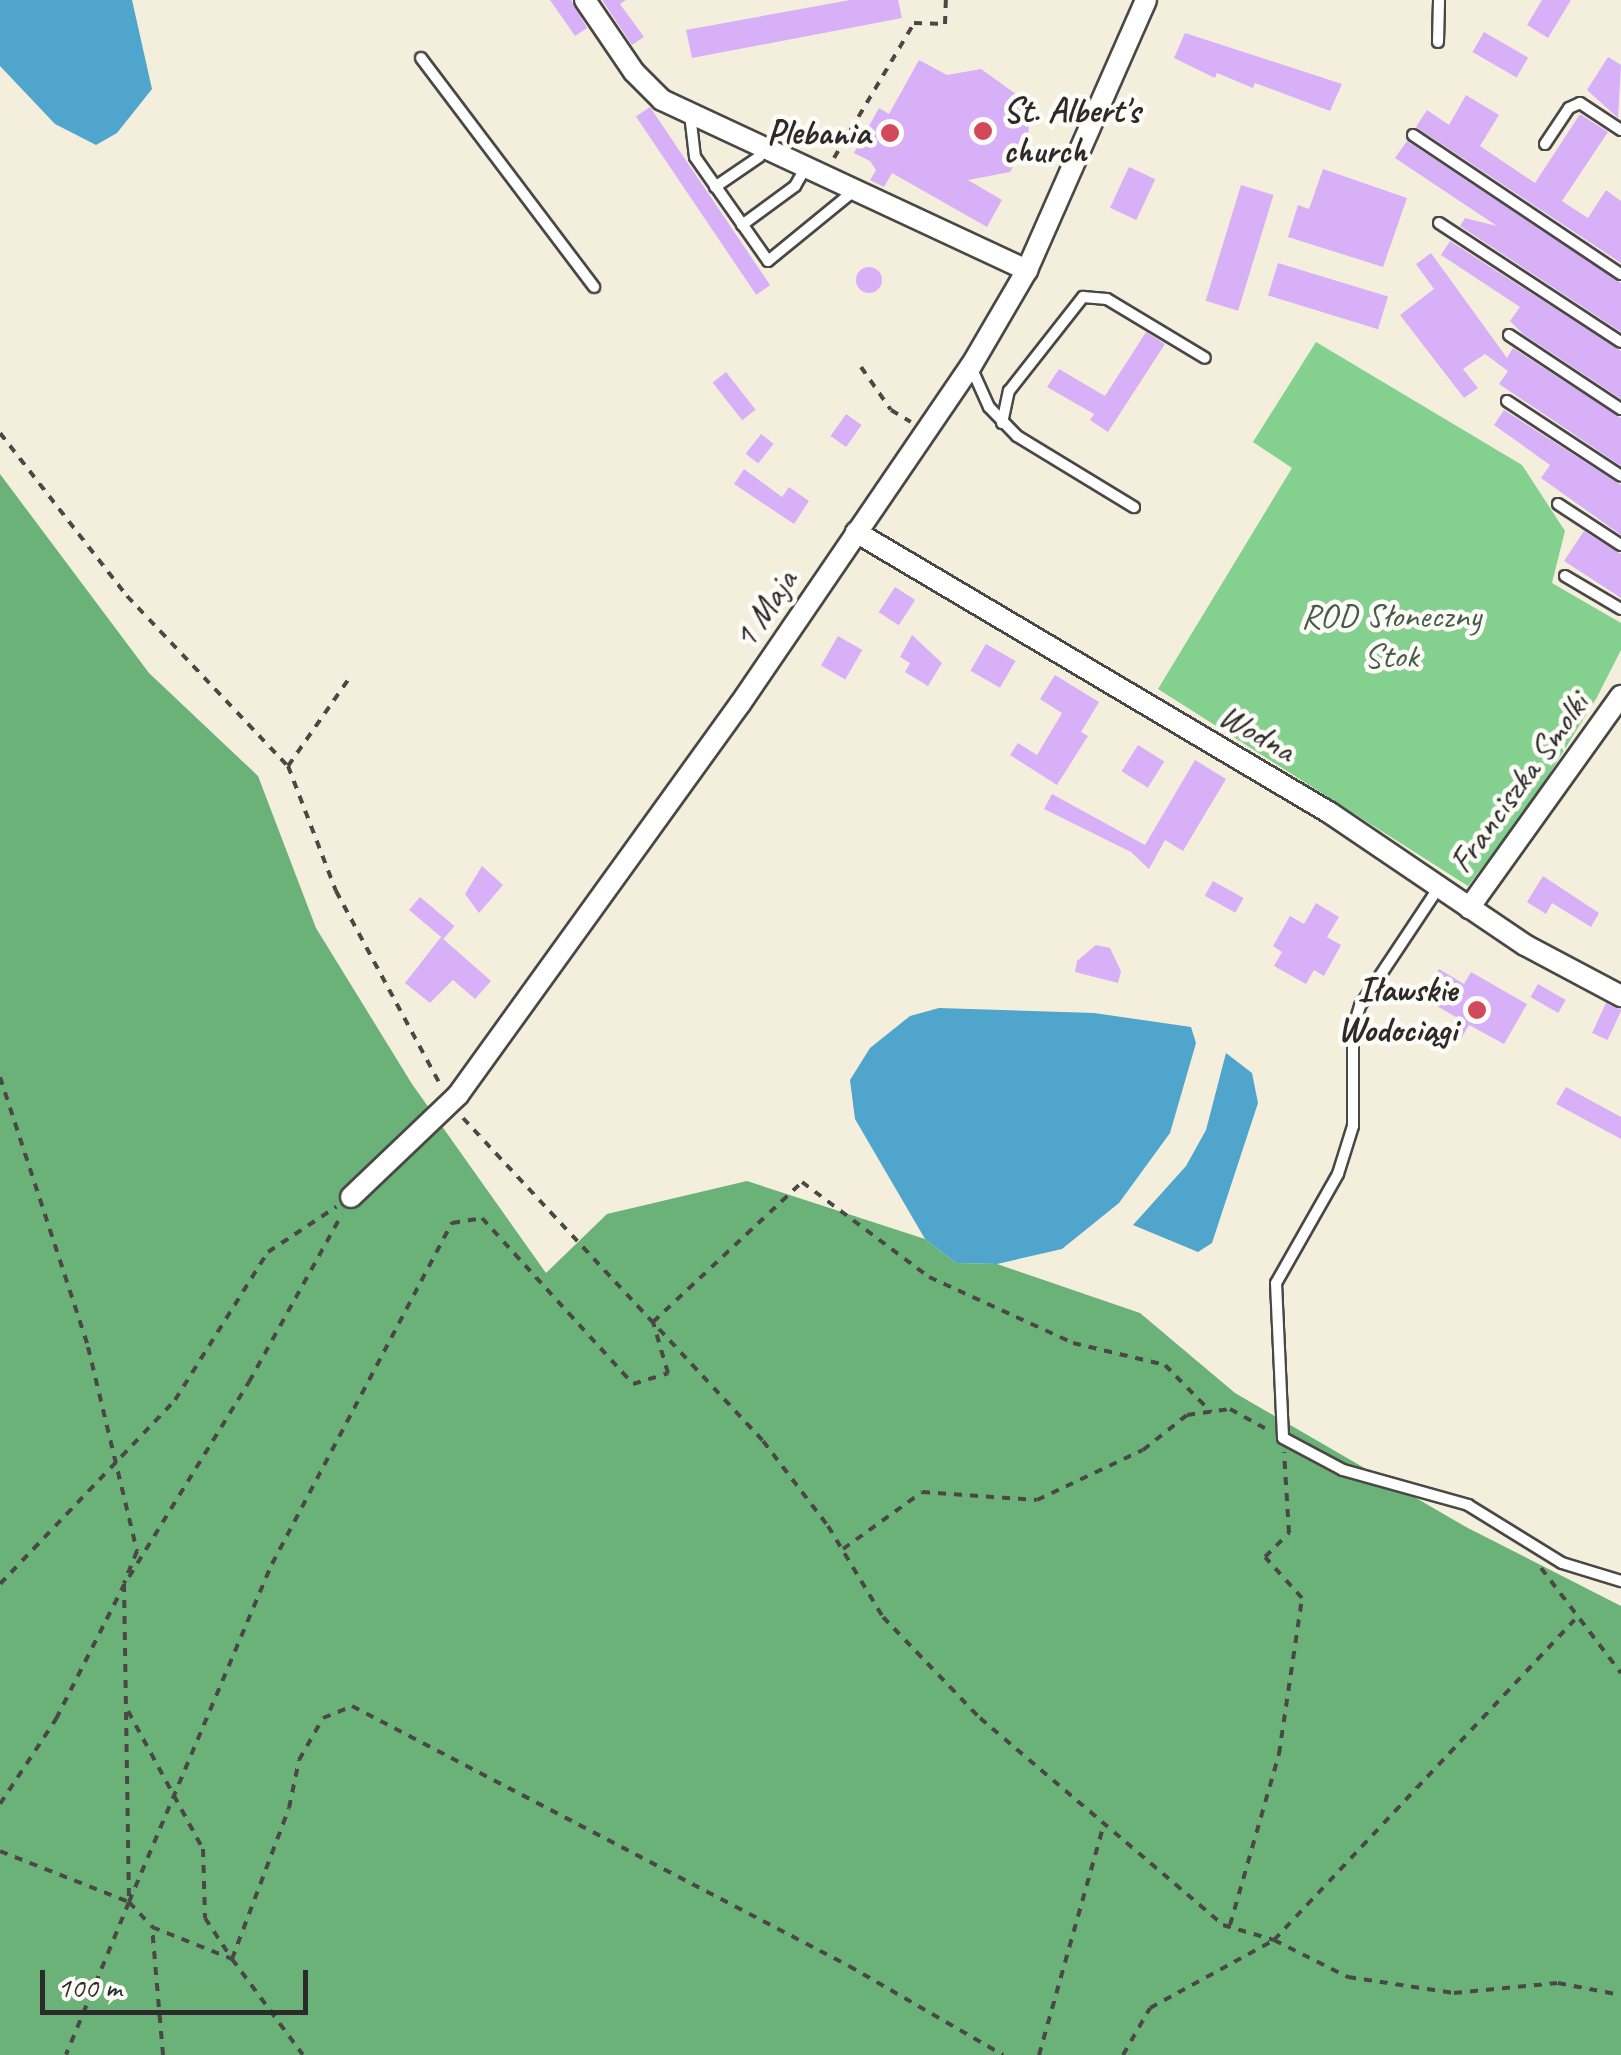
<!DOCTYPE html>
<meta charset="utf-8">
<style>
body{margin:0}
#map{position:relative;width:1621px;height:2055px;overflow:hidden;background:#f3efdc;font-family:Caveat,sans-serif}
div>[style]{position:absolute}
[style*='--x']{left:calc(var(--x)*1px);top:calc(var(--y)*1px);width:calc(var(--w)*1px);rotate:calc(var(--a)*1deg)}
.green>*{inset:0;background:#84d08e}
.forest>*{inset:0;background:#6bb279}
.water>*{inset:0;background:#50a5cc}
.building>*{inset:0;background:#d8b0f8;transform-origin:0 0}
.round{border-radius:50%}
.path>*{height:4px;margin-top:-2px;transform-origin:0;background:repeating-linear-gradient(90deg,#494846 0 8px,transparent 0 16px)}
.roads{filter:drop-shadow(2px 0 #494846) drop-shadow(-2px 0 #494846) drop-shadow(0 2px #494846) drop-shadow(0 -2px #494846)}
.lane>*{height:10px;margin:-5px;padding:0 5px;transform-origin:5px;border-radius:5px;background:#fff}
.street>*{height:20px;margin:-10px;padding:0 10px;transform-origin:10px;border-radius:10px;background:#fff}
.dots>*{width:28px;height:28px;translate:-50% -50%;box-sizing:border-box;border:5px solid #fdfcf7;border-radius:50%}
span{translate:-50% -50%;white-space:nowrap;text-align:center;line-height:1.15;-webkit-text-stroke:9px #fdfcf7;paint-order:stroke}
.poi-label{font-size:35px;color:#2b2b2b;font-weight:700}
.left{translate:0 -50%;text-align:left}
.right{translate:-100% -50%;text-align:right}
.street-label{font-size:35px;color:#2b2b2b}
.park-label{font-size:35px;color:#465d49}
.scale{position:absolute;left:40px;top:1970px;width:268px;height:45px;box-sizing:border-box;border:5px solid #2b2b2b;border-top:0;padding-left:12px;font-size:30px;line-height:35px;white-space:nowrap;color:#2b2b2b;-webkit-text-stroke:8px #fdfcf7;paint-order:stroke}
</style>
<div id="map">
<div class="green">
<i style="clip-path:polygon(1316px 342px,1522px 465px,1565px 531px,1552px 583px,1621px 623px,1621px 650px,1596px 699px,1530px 805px,1468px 886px,1158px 689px,1292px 468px,1253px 442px)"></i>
</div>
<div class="forest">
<i style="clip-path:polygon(0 474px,149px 673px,258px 776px,316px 928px,412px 1084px,546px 1273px,607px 1214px,747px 1181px,925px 1239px,956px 1263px,997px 1264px,1140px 1313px,1235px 1393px,1466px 1527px,1621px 1606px,1621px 2055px,0 2055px)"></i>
</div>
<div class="water">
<i style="clip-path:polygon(0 0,132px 0,152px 89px,117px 133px,96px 145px,55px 124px,0 66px)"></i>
<i style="clip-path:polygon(939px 1008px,1094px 1013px,1191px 1027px,1196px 1043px,1170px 1133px,1119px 1203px,1062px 1249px,997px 1264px,956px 1263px,925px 1239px,855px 1119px,850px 1080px,870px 1048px,910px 1016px)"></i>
<i style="clip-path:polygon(1226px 1053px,1252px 1073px,1258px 1103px,1212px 1243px,1198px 1252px,1133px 1225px,1186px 1166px,1206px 1130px)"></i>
</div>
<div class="building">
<i style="clip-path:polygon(550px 0,571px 0,587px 28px,575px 36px)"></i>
<i style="clip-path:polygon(602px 0,626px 0,620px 4px,644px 37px,632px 45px)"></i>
<i style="clip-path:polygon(850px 0,898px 0,902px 18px,692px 58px,686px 30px)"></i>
<i style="clip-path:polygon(1542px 0,1571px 0,1548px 38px,1527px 25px)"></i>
<i style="left:1484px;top:32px;width:51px;height:23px;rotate:30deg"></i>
<i style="clip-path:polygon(1185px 33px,1342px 84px,1330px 111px,1255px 83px,1253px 88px,1217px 73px,1215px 78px,1174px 58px)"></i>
<i style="clip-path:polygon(1608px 57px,1621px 65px,1618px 118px,1587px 90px)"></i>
<i style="clip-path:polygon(919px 60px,947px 75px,981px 69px,1030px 104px,1028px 141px,1010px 172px,968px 180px,1002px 200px,987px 227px,892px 173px,884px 187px,870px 180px,876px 170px,870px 161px,854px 153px,879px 108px,889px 114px)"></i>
<i style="clip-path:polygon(1466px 95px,1499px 115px,1480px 146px,1535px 183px,1580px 114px,1608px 132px,1562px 201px,1588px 218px,1606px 190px,1621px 201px,1621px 263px,1416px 127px,1427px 110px,1449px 125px)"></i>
<i style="left:650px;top:107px;width:215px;height:17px;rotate:56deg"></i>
<i style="clip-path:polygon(1407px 141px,1621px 283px,1621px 332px,1460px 226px,1465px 218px,1497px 226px,1395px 158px)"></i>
<i style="left:1129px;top:167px;width:29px;height:45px;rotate:25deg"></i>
<i style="clip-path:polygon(1323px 169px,1407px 198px,1383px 267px,1288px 237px,1298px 205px,1309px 209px)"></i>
<i style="left:1241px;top:185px;width:34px;height:121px;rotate:17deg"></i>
<i style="clip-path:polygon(1450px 241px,1621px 351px,1621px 399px,1523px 334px,1510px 321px,1520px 307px,1441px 255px)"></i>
<i style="clip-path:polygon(1431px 253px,1507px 358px,1513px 348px,1621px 418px,1621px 466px,1499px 384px,1508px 371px,1485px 354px,1463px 369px,1478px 388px,1464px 398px,1400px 315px,1434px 289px,1416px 264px)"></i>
<i style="left:1278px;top:263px;width:115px;height:34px;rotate:17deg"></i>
<i class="round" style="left:856px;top:267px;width:26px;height:26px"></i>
<i style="clip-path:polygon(1146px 332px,1165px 344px,1108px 432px,1090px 420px,1094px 414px,1047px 387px,1059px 369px,1105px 396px)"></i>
<i style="left:726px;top:372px;width:48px;height:17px;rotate:52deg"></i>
<i style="clip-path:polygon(1504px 410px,1621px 485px,1621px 535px,1541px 478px,1550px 465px,1494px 425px)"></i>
<i style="left:846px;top:414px;width:19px;height:27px;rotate:35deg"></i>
<i style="left:761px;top:434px;width:16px;height:25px;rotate:38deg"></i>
<i style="clip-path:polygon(744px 469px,782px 497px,789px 487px,809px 501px,794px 524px,734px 484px)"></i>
<i style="clip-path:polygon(1584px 531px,1621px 554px,1621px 598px,1564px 561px)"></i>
<i style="left:895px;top:587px;width:24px;height:30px;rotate:33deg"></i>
<i style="clip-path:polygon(912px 635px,942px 663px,928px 686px,905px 672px,910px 663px,900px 657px)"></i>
<i style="left:838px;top:636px;width:28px;height:34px;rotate:30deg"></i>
<i style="left:986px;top:644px;width:34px;height:31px;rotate:30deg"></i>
<i style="clip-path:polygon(1055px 675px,1099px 702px,1081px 732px,1088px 736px,1057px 785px,1010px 755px,1018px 743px,1037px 755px,1062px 713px,1040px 699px)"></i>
<i style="left:1138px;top:745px;width:31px;height:31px;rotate:32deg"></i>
<i style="clip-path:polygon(1195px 760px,1226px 779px,1183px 851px,1165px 840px,1149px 869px,1131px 852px,1044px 809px,1052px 794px,1145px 845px)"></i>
<i style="clip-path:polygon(482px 866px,503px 885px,479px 913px,465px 894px)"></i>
<i style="clip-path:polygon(1543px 876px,1599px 913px,1591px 927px,1552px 903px,1546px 914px,1527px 902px)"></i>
<i style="left:1213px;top:881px;width:35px;height:17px;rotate:29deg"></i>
<i style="left:420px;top:897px;width:45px;height:17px;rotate:40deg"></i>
<i style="clip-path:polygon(1316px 903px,1339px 917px,1327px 937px,1341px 945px,1324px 976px,1314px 970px,1306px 984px,1274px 966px,1282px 952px,1273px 946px,1290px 916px,1304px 924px)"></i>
<i style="clip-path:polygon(441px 937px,491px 981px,475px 999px,453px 980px,430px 1003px,405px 983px)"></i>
<i style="clip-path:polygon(1096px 945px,1110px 948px,1121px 971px,1118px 983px,1075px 972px,1077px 961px)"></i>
<i style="clip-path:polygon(1439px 969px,1464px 984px,1471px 972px,1527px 1004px,1504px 1044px,1469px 1025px,1458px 1044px,1444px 1036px,1456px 1017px,1423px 998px)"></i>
<i style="left:1538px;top:984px;width:32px;height:15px;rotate:30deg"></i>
<i style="left:1606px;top:1003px;width:17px;height:33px;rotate:25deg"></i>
<i style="clip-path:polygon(1566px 1087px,1621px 1117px,1621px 1139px,1556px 1104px)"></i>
</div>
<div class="path">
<i style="--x:834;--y:158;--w:157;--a:-59.3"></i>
<i style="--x:914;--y:23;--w:31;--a:2"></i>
<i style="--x:945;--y:24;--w:24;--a:-88"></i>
<i style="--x:861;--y:367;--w:52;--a:55.1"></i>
<i style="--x:891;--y:410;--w:23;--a:31"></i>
<i style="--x:0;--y:433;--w:207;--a:52.1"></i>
<i style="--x:127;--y:596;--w:234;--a:46.6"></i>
<i style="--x:288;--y:766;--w:105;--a:-55.1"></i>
<i style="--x:288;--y:766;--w:134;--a:69"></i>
<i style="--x:336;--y:891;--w:221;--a:61.7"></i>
<i style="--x:0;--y:1077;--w:284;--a:71.9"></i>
<i style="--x:88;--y:1347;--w:210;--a:76.5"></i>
<i style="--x:137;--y:1551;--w:35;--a:112"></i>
<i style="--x:124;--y:1584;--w:318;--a:89.1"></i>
<i style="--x:129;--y:1902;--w:165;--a:112.4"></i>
<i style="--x:463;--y:1118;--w:441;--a:47.1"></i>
<i style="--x:763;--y:1441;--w:107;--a:52.6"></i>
<i style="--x:828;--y:1526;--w:106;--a:58.9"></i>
<i style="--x:883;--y:1617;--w:140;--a:46.2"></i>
<i style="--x:980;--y:1718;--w:319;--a:40.4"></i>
<i style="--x:1223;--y:1925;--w:53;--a:16.4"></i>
<i style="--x:1274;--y:1940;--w:439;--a:-46.8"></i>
<i style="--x:843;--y:1549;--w:97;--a:-35.8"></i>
<i style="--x:922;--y:1492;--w:115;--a:4"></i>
<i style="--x:1037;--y:1500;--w:117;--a:-25.3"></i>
<i style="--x:1143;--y:1450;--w:56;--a:-38.5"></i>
<i style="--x:1187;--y:1415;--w:43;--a:-7.9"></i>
<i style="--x:1230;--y:1409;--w:46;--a:28.8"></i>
<i style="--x:1541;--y:1568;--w:132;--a:52.7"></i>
<i style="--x:129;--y:1577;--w:229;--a:-58.4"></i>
<i style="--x:249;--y:1382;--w:192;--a:-61"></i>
<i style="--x:0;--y:1584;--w:254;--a:-46.4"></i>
<i style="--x:175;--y:1400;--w:175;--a:-57.9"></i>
<i style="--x:268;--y:1252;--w:82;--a:-33.5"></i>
<i style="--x:128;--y:1711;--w:157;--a:61.5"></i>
<i style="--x:203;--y:1849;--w:69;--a:88.3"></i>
<i style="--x:205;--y:1918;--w:49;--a:56.6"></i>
<i style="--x:232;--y:1959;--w:161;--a:-69.3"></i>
<i style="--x:289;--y:1808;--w:49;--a:-78.2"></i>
<i style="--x:299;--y:1760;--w:48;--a:-60.3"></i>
<i style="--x:323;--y:1718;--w:31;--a:-22"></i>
<i style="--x:352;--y:1706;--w:561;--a:27.62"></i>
<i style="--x:849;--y:1966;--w:178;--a:30"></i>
<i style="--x:0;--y:1804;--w:102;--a:-56.6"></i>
<i style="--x:56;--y:1719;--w:150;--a:-63.1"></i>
<i style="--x:0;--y:1851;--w:139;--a:21.6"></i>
<i style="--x:129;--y:1902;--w:34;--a:47"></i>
<i style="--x:129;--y:1902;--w:367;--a:-67.1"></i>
<i style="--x:272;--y:1564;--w:386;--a:-62.2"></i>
<i style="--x:452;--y:1223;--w:30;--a:-9"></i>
<i style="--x:482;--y:1218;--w:224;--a:47.7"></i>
<i style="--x:633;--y:1384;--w:37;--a:-17"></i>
<i style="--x:668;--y:1373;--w:53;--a:-106.4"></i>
<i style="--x:653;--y:1322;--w:204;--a:-43.2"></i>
<i style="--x:802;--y:1182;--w:159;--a:36.8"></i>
<i style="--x:929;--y:1277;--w:158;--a:24.6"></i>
<i style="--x:1073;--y:1343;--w:95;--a:13.4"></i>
<i style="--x:1165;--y:1365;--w:66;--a:45.6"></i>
<i style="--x:1230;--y:1925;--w:178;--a:-74"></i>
<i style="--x:1279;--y:1754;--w:158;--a:-81.6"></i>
<i style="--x:1302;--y:1598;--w:55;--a:-132.1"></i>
<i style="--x:1265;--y:1557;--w:34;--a:-45"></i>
<i style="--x:1289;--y:1533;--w:81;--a:-93.5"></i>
<i style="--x:163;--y:2055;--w:128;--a:-94.9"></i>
<i style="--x:152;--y:1927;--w:86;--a:21.8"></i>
<i style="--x:232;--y:1959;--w:119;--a:53.5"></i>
<i style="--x:1039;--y:2055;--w:237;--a:-74.3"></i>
<i style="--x:1123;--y:2055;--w:54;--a:-60.1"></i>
<i style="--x:1150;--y:2008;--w:141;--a:-28.7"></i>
<i style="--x:1274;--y:1940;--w:83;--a:26.6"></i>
<i style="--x:1348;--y:1977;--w:107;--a:8.6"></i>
<i style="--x:1454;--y:1993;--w:104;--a:-5.5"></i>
<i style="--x:1558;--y:1983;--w:64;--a:10.8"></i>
</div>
<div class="roads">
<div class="lane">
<i style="--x:1438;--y:42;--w:42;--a:-88.6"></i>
<i style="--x:421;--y:58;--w:287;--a:52.9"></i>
<i style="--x:690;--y:114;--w:43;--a:83.4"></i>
<i style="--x:695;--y:157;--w:127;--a:54.9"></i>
<i style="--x:768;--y:261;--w:112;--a:-39.2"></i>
<i style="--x:1413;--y:135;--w:250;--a:33.8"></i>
<i style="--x:1545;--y:144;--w:43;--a:-56.3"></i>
<i style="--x:1569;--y:108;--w:12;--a:-24"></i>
<i style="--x:1580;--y:103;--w:49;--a:33.4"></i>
<i style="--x:715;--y:187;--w:53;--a:-34.3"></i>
<i style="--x:759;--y:157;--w:11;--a:-63"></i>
<i style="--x:1439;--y:223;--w:217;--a:33.2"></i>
<i style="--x:742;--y:225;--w:66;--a:-36.3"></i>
<i style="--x:795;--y:186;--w:22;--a:-60"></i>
<i style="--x:1509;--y:335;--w:134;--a:33.5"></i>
<i style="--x:971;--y:367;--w:44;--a:65.8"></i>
<i style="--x:989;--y:407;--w:40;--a:46"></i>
<i style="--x:1017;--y:436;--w:137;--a:31.3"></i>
<i style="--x:1507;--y:401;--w:136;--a:33.3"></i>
<i style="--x:1002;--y:423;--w:33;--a:-78"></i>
<i style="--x:1009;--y:391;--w:120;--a:-51.8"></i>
<i style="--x:1083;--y:297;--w:24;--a:5"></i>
<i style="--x:1107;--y:299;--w:114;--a:31"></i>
<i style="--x:1558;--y:504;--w:75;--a:33.1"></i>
<i style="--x:1565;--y:576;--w:65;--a:30.5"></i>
<i style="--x:1439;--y:887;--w:143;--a:123.6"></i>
<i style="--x:1360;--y:1006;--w:24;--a:107"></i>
<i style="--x:1353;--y:1029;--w:97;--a:90"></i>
<i style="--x:1353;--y:1126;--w:50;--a:107.4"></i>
<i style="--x:1338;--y:1174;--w:125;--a:119.6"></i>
<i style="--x:1276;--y:1283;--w:155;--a:87.4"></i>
<i style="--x:1283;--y:1438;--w:68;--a:28.1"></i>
<i style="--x:1343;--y:1470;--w:130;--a:15.6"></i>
<i style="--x:1468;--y:1505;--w:110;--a:31.7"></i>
<i style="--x:1562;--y:1563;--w:62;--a:17"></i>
</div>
<div class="street">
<i style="--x:585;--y:0;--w:87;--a:55.8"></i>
<i style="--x:634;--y:72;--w:40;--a:45"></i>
<i style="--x:662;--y:100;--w:403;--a:25"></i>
<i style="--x:856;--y:532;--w:551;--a:30.66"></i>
<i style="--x:1330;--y:813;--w:235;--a:34.1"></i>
<i style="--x:1525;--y:945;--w:109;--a:28"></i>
<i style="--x:1469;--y:908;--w:261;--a:-54.4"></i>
<i style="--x:351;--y:1197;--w:148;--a:-43.6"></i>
<i style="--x:458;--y:1095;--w:482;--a:-54.2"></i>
<i style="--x:740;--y:704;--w:409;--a:-55.7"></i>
<i style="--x:971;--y:366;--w:111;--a:-59.7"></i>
<i style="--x:1027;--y:270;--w:295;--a:-66.2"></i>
</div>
</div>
<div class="dots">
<i style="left:983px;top:131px;background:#d1495b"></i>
<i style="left:890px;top:133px;background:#d1495b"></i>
<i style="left:1477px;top:1010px;background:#d1495b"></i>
</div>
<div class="poi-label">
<span class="left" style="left:1003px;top:131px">St. Albert's<br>church</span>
<span class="right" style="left:870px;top:133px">Plebania</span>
<span class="right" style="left:1457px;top:1010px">Iławskie<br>Wodociągi</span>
</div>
<div class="street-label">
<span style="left:765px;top:609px;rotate:-56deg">1 Maja</span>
<span style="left:1257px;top:733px;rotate:30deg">Wodna</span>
<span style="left:1519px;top:783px;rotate:-54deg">Franciszka Smolki</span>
</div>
<div class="park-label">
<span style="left:1391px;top:636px">ROD Słoneczny<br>Stok</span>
</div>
<div class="scale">100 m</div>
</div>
